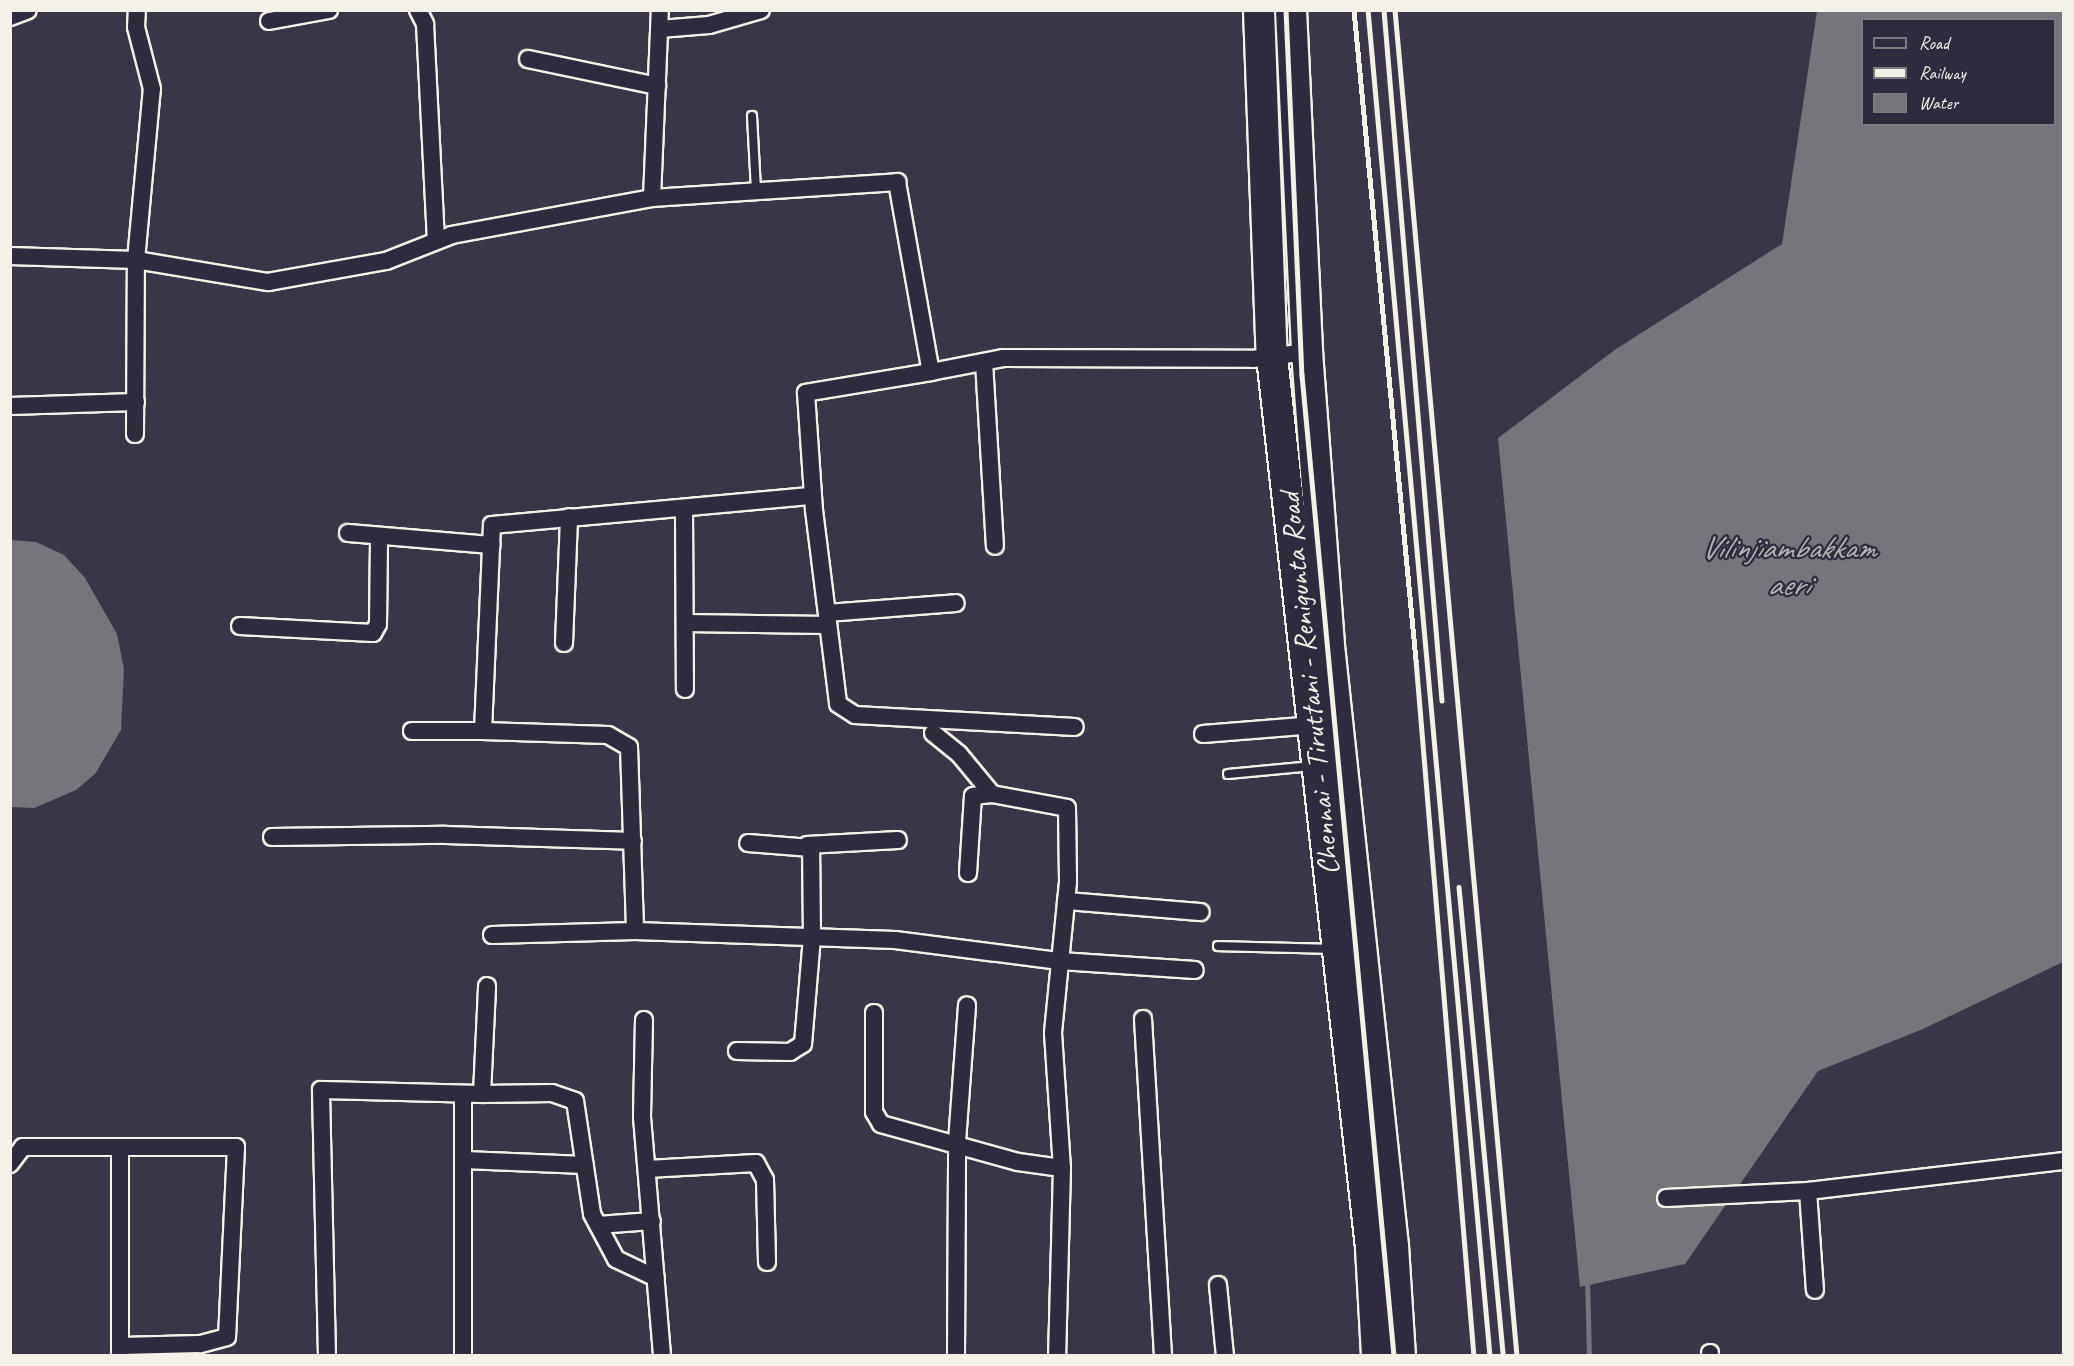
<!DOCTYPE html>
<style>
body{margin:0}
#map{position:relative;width:2074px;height:1366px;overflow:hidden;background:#3b3647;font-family:Caveat,sans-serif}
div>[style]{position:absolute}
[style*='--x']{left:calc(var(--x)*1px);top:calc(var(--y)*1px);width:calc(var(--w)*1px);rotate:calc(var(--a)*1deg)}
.water>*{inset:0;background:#78747b}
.stream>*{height:5px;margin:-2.5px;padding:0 2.5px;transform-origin:2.5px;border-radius:2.5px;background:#78747b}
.roads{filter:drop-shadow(2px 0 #f4f1e8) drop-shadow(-2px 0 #f4f1e8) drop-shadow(0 2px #f4f1e8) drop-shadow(0 -2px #f4f1e8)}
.lane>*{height:8px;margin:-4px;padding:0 4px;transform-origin:4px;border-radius:4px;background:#2f2a3d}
.street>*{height:16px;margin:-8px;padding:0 8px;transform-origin:8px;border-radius:8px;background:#2f2a3d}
.highway>*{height:30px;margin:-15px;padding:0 15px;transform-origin:15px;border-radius:15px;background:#2f2a3d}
.rail>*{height:4.5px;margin:-2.25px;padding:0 2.25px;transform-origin:2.25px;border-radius:2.25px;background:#f4f1e8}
span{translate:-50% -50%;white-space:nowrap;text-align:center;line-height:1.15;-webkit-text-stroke:4.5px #2f2a3d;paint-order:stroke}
.street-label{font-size:30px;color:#f4f1e8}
.water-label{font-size:32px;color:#b6b2b2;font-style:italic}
.frame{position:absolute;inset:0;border:12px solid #f4f1e8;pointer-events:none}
.legend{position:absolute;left:1861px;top:18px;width:195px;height:108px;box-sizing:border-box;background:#2f2a3d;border:2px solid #7e7a81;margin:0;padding:8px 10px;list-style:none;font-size:18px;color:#f4f1e8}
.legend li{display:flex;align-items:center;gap:12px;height:30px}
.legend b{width:30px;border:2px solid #7e7a81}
</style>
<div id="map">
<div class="water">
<i style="clip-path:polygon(evenodd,1817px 11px,2063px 11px,2063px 962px,1923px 1029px,1818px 1071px,1685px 1264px,1580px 1287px,1498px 438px,1616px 349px,1782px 244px,1817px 11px,1862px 20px,2054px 20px,2054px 124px,1862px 124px,1862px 20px)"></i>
<i style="clip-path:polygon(11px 540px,36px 542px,64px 555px,85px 578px,117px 634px,124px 669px,121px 730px,95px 774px,76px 790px,34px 808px,11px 807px)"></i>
</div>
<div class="stream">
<i style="--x:1587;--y:1279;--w:77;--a:88.5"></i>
</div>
<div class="roads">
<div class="lane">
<i style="--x:752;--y:116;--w:75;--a:86.9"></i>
<i style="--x:1228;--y:774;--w:85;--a:-5.4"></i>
<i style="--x:1218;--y:946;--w:114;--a:1.5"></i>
</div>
<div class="street">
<i style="--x:418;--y:10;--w:16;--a:63"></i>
<i style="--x:425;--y:24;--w:217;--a:87.1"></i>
<i style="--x:10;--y:17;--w:19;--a:-21"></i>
<i style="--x:269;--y:21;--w:61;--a:-10.4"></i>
<i style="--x:660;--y:29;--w:49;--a:-4.7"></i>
<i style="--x:709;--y:25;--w:54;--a:-16.1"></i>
<i style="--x:528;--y:59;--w:132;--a:11.8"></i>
<i style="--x:652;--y:198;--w:188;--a:-87.6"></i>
<i style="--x:10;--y:256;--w:126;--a:1.8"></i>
<i style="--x:136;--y:260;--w:134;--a:9.5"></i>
<i style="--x:268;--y:282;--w:120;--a:-10.1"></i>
<i style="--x:386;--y:261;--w:71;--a:-21.5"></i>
<i style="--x:452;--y:235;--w:203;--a:-10.5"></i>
<i style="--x:652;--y:198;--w:246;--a:-3.7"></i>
<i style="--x:897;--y:182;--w:193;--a:79.9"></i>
<i style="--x:931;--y:372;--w:73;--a:-11"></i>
<i style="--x:1003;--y:358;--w:250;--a:0.2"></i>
<i style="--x:1253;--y:359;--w:54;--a:-7.4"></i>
<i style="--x:984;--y:362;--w:184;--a:86.6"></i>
<i style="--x:931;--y:372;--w:127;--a:170.5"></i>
<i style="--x:806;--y:393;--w:117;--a:86.1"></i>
<i style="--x:814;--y:510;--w:195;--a:82.9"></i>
<i style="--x:838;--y:704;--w:20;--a:33"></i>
<i style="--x:855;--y:715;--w:220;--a:3.1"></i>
<i style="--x:10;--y:406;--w:126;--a:-1.8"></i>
<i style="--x:135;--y:434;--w:174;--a:-89.7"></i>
<i style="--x:136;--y:260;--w:172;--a:-84.7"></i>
<i style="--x:152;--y:89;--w:64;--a:-104.5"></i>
<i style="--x:136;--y:27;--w:17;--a:-87"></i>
<i style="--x:684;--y:510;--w:179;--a:89.7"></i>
<i style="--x:348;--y:533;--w:144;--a:4.8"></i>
<i style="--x:827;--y:613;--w:129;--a:-4.4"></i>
<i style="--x:685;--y:623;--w:143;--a:0.8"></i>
<i style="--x:240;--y:626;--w:133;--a:3"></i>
<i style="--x:373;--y:633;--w:10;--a:-61"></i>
<i style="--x:378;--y:624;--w:88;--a:-89.3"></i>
<i style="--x:564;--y:643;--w:126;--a:-87.7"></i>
<i style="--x:412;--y:731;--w:71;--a:0"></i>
<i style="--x:483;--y:731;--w:206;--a:-87.5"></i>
<i style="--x:492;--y:525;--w:322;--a:-5.2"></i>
<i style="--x:483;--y:731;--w:125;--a:1.8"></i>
<i style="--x:608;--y:735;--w:24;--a:30"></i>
<i style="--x:629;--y:747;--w:184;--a:88.1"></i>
<i style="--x:933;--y:733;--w:33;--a:39"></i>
<i style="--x:959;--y:754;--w:52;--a:50.5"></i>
<i style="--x:1203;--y:734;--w:112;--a:-4.6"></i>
<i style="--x:272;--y:837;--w:174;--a:-0.7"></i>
<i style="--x:446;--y:835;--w:187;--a:1.8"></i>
<i style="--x:807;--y:845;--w:91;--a:-3.1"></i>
<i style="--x:968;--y:873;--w:77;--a:-86.3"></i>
<i style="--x:973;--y:796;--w:19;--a:-6"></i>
<i style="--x:992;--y:794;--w:76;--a:10.6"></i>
<i style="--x:1067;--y:808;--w:74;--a:89.2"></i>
<i style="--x:1068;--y:882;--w:152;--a:95.7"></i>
<i style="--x:1053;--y:1033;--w:135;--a:86.2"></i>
<i style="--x:1062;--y:1168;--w:188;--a:91.5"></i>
<i style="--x:1066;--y:901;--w:135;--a:4.7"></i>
<i style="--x:492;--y:935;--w:143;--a:-1.6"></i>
<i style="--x:635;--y:931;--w:260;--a:2"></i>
<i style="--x:895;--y:940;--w:166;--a:7.3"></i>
<i style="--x:1060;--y:961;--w:135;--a:3.8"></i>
<i style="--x:874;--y:1013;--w:99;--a:90"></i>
<i style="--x:874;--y:1112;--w:14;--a:60"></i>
<i style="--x:881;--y:1124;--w:142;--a:15.5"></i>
<i style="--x:1018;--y:1162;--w:44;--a:7.8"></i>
<i style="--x:1143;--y:1019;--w:338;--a:86.6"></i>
<i style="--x:644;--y:1020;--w:97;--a:91.2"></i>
<i style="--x:642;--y:1117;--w:240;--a:85.2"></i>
<i style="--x:737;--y:1051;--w:53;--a:1.1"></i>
<i style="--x:790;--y:1052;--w:15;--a:-32"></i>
<i style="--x:803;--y:1044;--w:107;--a:-85.2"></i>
<i style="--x:812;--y:937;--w:89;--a:-90.6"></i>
<i style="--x:811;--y:848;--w:63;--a:-175.5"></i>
<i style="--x:482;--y:1094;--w:70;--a:-0.8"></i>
<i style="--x:552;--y:1093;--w:24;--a:19"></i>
<i style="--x:575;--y:1101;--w:114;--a:81.4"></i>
<i style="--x:592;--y:1214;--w:51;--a:61.9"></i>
<i style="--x:616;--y:1259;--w:44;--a:25.4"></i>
<i style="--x:120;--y:1147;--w:209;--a:90"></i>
<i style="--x:464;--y:1160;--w:121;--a:2.4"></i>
<i style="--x:10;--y:1164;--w:21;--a:-53"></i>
<i style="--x:23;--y:1147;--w:213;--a:0"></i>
<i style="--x:236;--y:1147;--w:190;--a:92.7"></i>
<i style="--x:227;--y:1337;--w:28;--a:165"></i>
<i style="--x:200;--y:1344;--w:80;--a:178.6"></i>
<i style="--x:647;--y:1169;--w:109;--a:-3.2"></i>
<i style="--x:756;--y:1163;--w:19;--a:62"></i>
<i style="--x:765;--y:1180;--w:82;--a:88.6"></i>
<i style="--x:1808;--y:1191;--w:99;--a:86"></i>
<i style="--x:1666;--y:1198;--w:142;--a:-2.8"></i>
<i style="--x:1808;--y:1191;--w:258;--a:-6.7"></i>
<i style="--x:598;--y:1225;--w:54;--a:-4.2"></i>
<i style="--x:1218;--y:1285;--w:71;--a:84.4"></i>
<i style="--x:1710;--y:1353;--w:3;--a:90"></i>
<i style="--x:327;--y:1356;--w:266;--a:-91.3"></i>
<i style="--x:321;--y:1090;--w:161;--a:1.4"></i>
<i style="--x:482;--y:1094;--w:108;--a:-87.3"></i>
<i style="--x:463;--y:1356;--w:260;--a:-90"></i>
<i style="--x:956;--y:1356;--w:214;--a:-89.7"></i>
<i style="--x:957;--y:1142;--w:137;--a:-85.8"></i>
</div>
<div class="highway">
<i style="--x:1259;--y:10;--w:347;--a:87.9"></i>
<i style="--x:1272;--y:357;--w:896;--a:83.66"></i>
<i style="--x:1371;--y:1248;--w:108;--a:86.8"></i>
<i style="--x:1291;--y:10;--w:342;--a:87.3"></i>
<i style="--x:1307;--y:352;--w:304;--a:85.7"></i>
<i style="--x:1330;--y:655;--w:594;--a:83.92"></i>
<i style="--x:1393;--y:1246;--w:110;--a:86.4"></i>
</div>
</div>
<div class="rail">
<i style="--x:1286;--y:10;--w:365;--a:87.5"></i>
<i style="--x:1302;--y:375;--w:985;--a:84.64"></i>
<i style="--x:1354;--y:10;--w:653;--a:84.55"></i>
<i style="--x:1416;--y:660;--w:698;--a:85.24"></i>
<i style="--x:1368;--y:10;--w:1352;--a:84.82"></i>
<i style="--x:1384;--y:10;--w:693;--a:85.2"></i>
<i style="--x:1395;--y:10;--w:1352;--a:84.82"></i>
<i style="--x:1459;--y:887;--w:471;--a:84.6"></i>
</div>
<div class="street-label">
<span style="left:1309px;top:684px;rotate:-96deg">Chennai - Tiruttani - Renigunta Road</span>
</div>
<div class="water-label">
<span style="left:1788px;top:567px">Vilinjiambakkam<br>aeri</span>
</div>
<div class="frame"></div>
<ul class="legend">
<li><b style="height:8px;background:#2f2a3d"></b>Road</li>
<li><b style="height:8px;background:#f4f1e8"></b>Railway</li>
<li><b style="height:16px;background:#78747b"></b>Water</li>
</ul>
</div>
